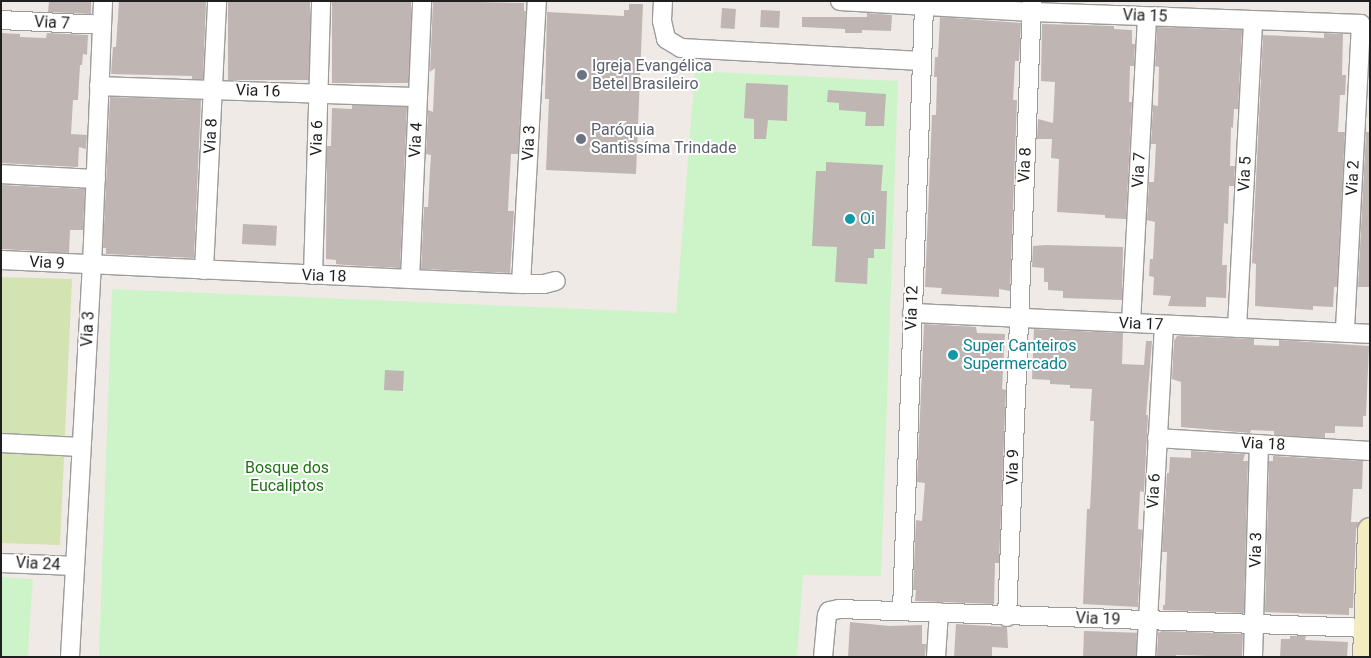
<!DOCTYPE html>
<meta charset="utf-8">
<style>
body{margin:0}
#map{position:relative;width:1371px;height:658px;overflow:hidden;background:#efeae6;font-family:Roboto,sans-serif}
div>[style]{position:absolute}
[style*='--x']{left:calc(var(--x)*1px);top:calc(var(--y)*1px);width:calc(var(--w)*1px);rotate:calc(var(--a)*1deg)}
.grass>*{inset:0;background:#d3e3b1}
.park>*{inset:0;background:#ccf4c8;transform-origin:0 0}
.building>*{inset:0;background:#bfb5b3;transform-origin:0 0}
.roads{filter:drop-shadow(1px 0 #9c9c9c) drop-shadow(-1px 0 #9c9c9c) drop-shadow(0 1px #9c9c9c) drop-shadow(0 -1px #9c9c9c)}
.street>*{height:18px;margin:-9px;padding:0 9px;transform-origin:9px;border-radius:9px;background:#fff}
.secondary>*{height:24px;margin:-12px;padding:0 12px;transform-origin:12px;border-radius:12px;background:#f3ecc0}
.dots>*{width:14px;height:14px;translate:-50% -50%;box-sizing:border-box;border:2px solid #fff;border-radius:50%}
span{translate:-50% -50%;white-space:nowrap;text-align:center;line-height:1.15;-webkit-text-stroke:4px #fff;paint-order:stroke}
.street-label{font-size:16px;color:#1f1f1f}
.worship-label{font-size:16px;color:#5b616d}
.left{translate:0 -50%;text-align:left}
.culture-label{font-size:16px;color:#0d838f}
.park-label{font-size:16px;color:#217217}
.frame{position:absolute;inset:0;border:2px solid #1f1f1f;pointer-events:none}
</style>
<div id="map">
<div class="grass">
<i style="clip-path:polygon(1px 277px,72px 279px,60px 545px,1px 543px)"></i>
</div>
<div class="park">
<i style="clip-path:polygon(695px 71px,898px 81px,881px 576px,803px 575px,797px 657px,99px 657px,112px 289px,676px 313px)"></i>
<i style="left:1px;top:577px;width:32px;height:80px;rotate:4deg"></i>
</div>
<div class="building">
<i style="clip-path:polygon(49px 1px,91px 1px,91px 14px,48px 12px)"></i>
<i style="clip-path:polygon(119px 1px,206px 1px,203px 79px,192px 79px,192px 76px,111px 74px,113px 47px,116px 47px)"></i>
<i style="left:228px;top:1px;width:82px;height:79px"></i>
<i style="left:332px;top:1px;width:79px;height:82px"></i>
<i style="clip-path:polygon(433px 1px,524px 3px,524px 11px,526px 11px,518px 154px,511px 154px,509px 189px,508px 211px,514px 211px,510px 273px,421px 269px,424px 207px,428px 207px,430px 170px,431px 155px,426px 154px,428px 110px,433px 112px,435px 68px,430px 72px)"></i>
<i style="clip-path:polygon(629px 4px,643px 4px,636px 174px,546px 170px,549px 99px,545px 99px,547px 12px,624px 16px,624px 10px,629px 10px)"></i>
<i style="left:722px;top:8px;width:14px;height:20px;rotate:4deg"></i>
<i style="left:761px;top:10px;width:19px;height:17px;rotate:3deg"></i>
<i style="clip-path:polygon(867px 13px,892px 15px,891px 31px,862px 30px,862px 33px,845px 33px,845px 29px,802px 27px,802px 17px,867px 17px)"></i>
<i style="clip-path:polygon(940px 17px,1021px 23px,1019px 61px,1015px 61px,1013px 100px,1017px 100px,1010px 291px,999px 289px,999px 297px,941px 294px,942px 288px,925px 287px,932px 115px,936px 115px,937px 77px,934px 77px,935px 57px,938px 57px)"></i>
<i style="clip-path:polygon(1042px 24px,1114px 26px,1114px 29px,1132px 30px,1132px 44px,1135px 44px,1134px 66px,1130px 66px,1129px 102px,1132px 102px,1126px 219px,1105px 218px,1105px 215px,1057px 212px,1059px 159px,1051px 158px,1052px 139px,1037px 139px,1038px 119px,1053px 123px,1055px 82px,1041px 81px)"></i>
<i style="clip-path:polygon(1157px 27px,1242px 30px,1238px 109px,1234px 109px,1233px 128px,1231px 127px,1230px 166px,1235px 166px,1234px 186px,1229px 186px,1228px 224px,1224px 223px,1222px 265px,1227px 265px,1226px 298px,1206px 297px,1206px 307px,1168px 306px,1171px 296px,1153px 295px,1154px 277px,1149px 276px,1150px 259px,1153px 259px,1155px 222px,1147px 220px,1149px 182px,1154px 182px,1156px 144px,1151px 144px,1153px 105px,1158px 106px,1159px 67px,1155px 66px)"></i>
<i style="clip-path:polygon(1px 33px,20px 34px,20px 37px,46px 38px,47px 33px,88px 35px,87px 55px,83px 54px,82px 65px,80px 65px,78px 100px,73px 100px,71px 134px,87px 135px,86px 149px,79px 147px,78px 167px,1px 163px)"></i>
<i style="clip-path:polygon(1324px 33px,1343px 34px,1342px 75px,1346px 75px,1345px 95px,1340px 95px,1338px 132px,1345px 132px,1337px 287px,1334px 287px,1333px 307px,1313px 306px,1313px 310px,1255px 306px,1256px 264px,1252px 263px,1263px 35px,1324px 38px)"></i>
<i style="clip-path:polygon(746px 83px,788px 85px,787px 121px,768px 120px,766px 139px,754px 139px,754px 119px,744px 118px)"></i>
<i style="clip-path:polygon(828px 90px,886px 94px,884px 126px,865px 126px,866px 112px,839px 110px,839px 103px,827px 102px)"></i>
<i style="clip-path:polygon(110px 97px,201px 100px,194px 258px,106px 254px,106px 248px,103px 248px)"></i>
<i style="clip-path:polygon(352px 105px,407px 107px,400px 268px,345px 265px,336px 264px,336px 260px,326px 259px,327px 146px,331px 146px,332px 108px,352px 109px)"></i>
<i style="clip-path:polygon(1366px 132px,1370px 132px,1370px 287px,1358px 287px)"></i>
<i style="clip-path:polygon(826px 162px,883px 165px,881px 191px,887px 191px,885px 249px,874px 249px,874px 258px,868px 258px,867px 284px,835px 282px,837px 247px,812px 246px,816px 171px,826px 171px)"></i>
<i style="clip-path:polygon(1px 185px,85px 189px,83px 230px,70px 230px,69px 253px,1px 249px)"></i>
<i style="left:243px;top:224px;width:34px;height:20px;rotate:3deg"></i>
<i style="clip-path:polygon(1046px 245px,1123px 247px,1122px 300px,1063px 298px,1063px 291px,1048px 290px,1048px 282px,1044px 282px,1044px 268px,1032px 267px,1033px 246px)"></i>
<i style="clip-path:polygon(924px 324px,976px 327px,977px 333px,1005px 334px,1002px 389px,1006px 390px,999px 563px,995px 563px,994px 604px,915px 601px,916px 590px,913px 590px,916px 520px,922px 521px,925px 483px,917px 482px)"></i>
<i style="clip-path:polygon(1034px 329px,1123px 333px,1122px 364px,1144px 365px,1146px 341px,1152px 341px,1146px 415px,1148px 415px,1144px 492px,1140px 491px,1138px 529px,1142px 530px,1138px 607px,1083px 604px,1087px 509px,1090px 509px,1092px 470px,1094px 421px,1090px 421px,1092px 389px,1070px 388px,1070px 385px,1050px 384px,1050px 380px,1032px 379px)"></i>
<i style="clip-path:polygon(1177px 336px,1254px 339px,1254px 345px,1279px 346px,1279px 340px,1369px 346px,1366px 416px,1363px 416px,1363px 427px,1335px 426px,1335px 433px,1325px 433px,1325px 438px,1274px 435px,1274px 431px,1251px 430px,1250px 433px,1181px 427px,1181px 382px,1172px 379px,1174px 341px)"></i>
<i style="left:385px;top:370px;width:19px;height:20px;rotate:3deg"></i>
<i style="clip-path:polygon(1191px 451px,1245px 454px,1243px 461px,1248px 461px,1244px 613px,1163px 610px,1163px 605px,1165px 605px,1167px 552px,1162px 552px,1167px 473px,1169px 473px,1170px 457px,1191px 458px)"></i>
<i style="clip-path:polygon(1273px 456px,1363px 461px,1362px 489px,1353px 489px,1351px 522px,1359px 522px,1356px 529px,1353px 608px,1349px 608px,1349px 615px,1265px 612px,1269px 461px,1273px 461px)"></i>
<i style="clip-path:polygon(850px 622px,889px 626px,922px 625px,922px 644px,926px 644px,925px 657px,848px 657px)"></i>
<i style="clip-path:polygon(956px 624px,1007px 627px,1008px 648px,992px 647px,992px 657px,954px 657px)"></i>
<i style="left:1084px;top:631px;width:53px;height:26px;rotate:2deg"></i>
<i style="clip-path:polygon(1162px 631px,1243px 634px,1242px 657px,1176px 655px,1176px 657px,1157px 657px,1158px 633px)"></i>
<i style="clip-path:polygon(1290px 636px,1306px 636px,1305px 640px,1348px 642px,1347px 657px,1280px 657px,1281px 639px,1290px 639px)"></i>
</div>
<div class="roads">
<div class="street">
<i style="--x:663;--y:1;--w:20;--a:93"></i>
<i style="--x:662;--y:21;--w:18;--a:77"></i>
<i style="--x:666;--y:39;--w:17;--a:31"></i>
<i style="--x:681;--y:48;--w:241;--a:3.1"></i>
<i style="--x:840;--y:1;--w:192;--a:3.3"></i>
<i style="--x:1032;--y:12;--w:329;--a:2.1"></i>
<i style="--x:1361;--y:24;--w:309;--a:93"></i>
<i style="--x:1;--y:20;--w:101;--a:2.8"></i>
<i style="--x:99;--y:86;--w:319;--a:2"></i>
<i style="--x:1;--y:174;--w:95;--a:3"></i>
<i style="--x:1;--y:260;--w:521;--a:2.64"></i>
<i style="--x:521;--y:284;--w:23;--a:0"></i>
<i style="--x:544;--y:284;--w:12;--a:-14"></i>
<i style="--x:204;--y:270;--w:269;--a:-87.2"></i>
<i style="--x:313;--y:275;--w:274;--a:-88.3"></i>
<i style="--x:410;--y:279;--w:278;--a:-87.5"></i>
<i style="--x:521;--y:284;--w:283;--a:-86.8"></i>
<i style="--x:912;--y:313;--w:458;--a:2.6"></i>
<i style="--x:1131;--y:323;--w:306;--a:-87"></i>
<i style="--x:1237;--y:328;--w:308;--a:-87"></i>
<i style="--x:1157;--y:438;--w:213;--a:3.5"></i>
<i style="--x:1;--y:443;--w:80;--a:2.9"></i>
<i style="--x:1;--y:563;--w:74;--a:2.3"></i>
<i style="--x:902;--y:610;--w:604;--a:-87.91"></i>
<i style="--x:1007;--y:617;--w:616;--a:-87.67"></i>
<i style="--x:70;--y:657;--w:393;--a:-86.8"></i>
<i style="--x:92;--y:265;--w:264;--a:-87.6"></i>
<i style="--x:823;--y:657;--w:42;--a:-84.6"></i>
<i style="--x:827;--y:615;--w:4;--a:-63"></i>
<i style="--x:829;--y:611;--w:10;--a:-11"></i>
<i style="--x:839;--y:609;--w:528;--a:2.06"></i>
<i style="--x:936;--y:657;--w:45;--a:-86.2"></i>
<i style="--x:1146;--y:657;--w:332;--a:-86.9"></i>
<i style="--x:1253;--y:657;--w:213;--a:-88.4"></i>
</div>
<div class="secondary">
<i style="--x:1365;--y:657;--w:127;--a:-87.7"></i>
</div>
</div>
<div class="dots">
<i style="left:582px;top:75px;background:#6b7280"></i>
<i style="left:581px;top:139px;background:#6b7280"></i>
<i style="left:850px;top:219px;background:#0f9aa8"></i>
<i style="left:953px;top:355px;background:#0f9aa8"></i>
</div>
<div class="street-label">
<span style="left:1145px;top:16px;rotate:2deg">Via 15</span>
<span style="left:52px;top:23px;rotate:3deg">Via 7</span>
<span style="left:258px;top:91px;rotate:2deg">Via 16</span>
<span style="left:211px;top:136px;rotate:-87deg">Via 8</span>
<span style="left:317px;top:138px;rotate:-88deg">Via 6</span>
<span style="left:416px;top:140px;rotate:-87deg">Via 4</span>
<span style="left:529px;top:143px;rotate:-87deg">Via 3</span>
<span style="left:1025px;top:165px;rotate:-87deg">Via 8</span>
<span style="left:1139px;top:170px;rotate:-87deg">Via 7</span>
<span style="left:1245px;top:174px;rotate:-87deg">Via 5</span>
<span style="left:1353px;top:178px;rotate:-87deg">Via 2</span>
<span style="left:47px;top:263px;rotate:3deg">Via 9</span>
<span style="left:324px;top:276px;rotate:2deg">Via 18</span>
<span style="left:912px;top:308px;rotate:-88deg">Via 12</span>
<span style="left:1141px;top:324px;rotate:2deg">Via 17</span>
<span style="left:88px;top:329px;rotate:-87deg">Via 3</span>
<span style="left:1263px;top:444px;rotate:3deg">Via 18</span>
<span style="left:1013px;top:467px;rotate:-88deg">Via 9</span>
<span style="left:1154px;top:491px;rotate:-87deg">Via 6</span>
<span style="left:1256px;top:550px;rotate:-88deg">Via 3</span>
<span style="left:38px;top:564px;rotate:3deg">Via 24</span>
<span style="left:1098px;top:619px;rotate:2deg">Via 19</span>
</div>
<div class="worship-label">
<span class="left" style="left:592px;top:75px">Igreja Evangélica<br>Betel Brasileiro</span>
<span class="left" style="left:591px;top:139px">Paróquia<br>Santissíma Trindade</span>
</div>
<div class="culture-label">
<span class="left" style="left:860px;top:219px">Oi</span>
<span class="left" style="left:963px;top:355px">Super Canteiros<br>Supermercado</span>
</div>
<div class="park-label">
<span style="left:287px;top:477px">Bosque dos<br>Eucaliptos</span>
</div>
<div class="frame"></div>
</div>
